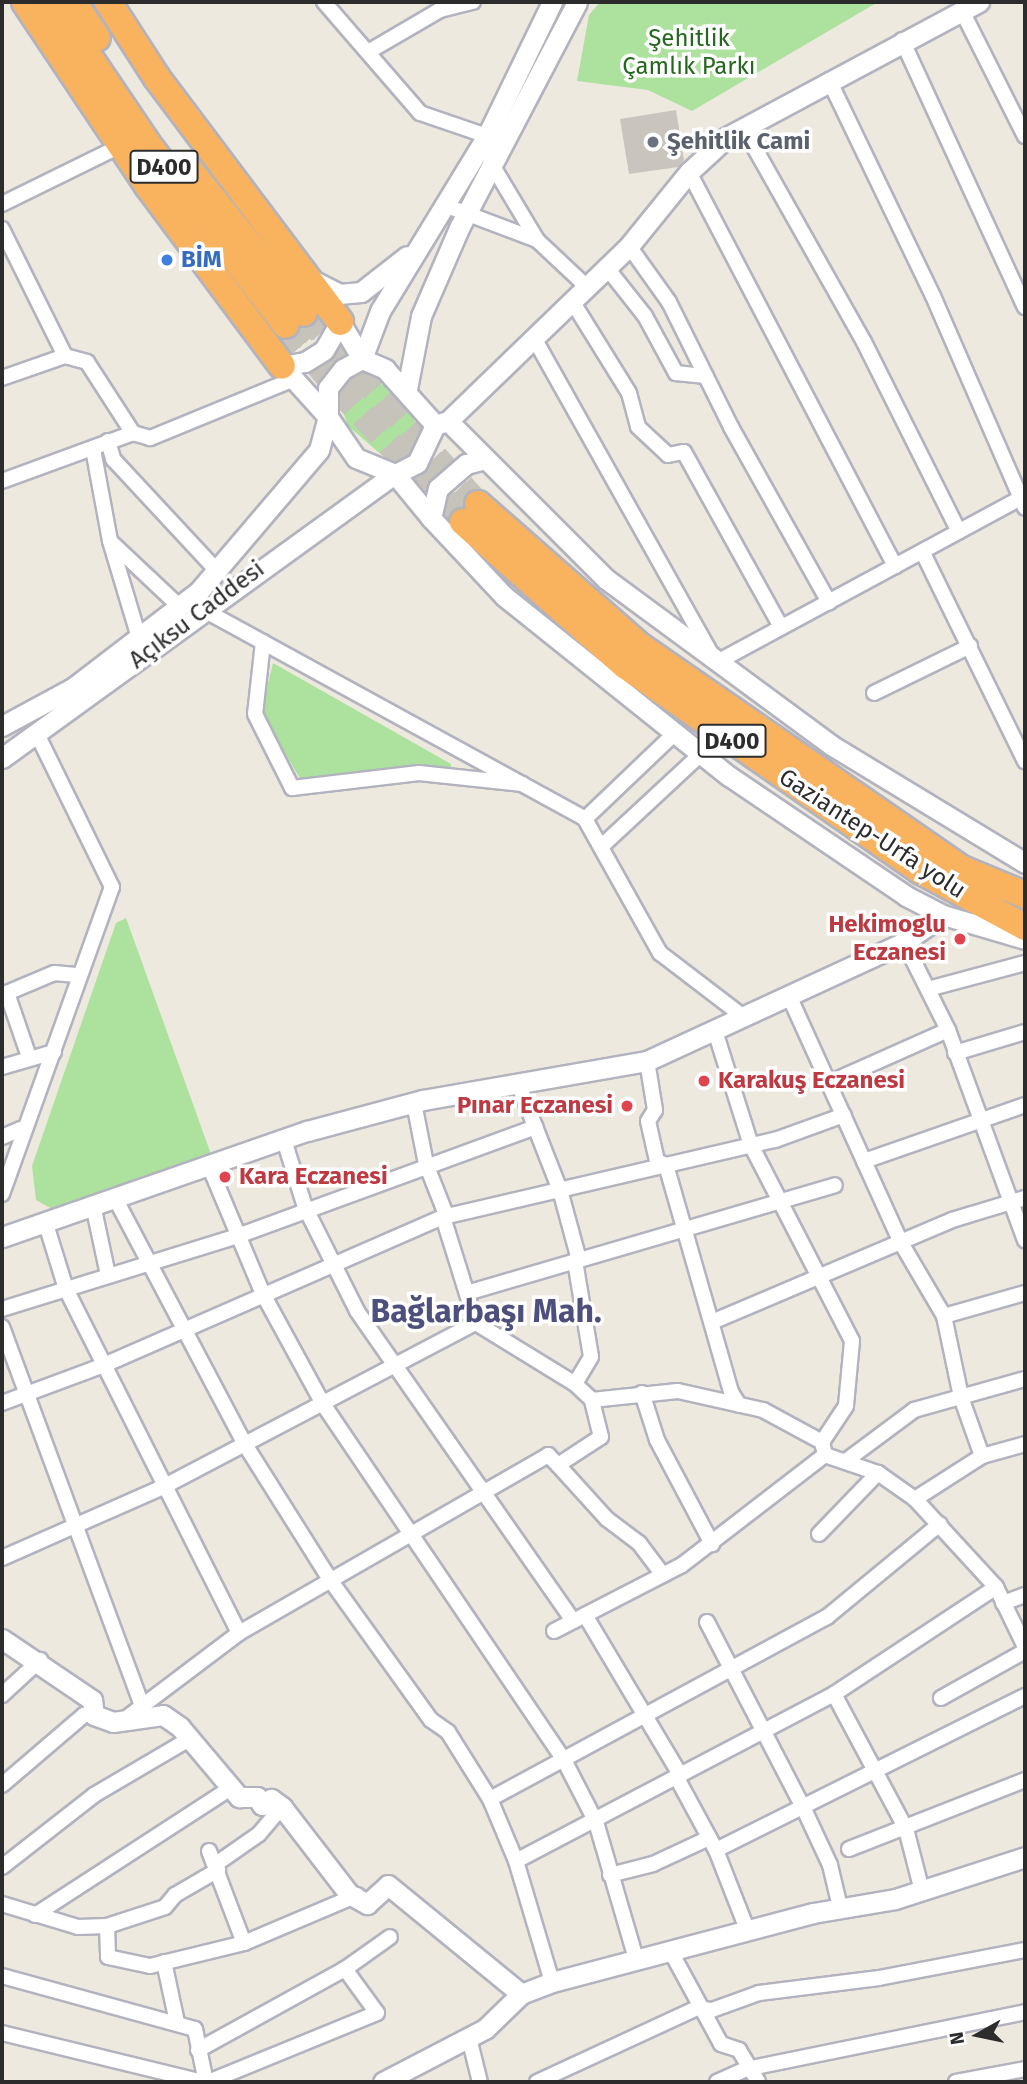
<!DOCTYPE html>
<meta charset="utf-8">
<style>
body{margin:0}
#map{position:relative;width:1027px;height:2084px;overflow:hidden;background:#ede9df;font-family:"Fira Sans",sans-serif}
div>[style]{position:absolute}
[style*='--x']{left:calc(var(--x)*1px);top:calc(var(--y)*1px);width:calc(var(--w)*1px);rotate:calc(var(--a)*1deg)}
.green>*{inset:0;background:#ade19e}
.building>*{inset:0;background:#c9c5be}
.highway-tunnel>*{height:26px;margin-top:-13px;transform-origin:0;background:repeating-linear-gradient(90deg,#c6c3bb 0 26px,transparent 0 39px)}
.roads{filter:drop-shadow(2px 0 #b2b3bf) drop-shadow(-2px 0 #b2b3bf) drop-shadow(0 2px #b2b3bf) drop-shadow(0 -2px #b2b3bf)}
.street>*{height:14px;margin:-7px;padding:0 7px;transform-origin:7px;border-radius:7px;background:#fff}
.secondary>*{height:19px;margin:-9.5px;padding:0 9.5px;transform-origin:9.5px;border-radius:9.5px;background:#fff}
.highway>*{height:26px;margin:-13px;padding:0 13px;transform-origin:13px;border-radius:13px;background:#f9b35e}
.dots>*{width:19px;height:19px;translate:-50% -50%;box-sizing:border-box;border:4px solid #fff;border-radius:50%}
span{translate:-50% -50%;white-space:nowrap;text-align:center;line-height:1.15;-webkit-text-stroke:7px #fff;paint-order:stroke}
.shield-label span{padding:2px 5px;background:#fff;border:2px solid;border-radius:5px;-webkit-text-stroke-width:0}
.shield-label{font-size:23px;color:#2c2c2c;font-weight:700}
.park-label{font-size:24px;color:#24681d}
.worship-label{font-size:24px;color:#5b616d;font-weight:700}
.left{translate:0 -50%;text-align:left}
.shop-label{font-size:24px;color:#366cbe;font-weight:700}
.street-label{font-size:24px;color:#2c2c2c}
.health-label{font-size:24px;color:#be3a42;font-weight:700}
.right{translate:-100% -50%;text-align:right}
.district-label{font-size:32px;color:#4d507c;font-weight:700}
.frame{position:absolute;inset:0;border:4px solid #2c2c2c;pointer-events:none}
.north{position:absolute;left:943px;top:2000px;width:70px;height:70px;-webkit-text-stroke:5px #fff;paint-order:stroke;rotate:261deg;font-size:19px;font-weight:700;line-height:28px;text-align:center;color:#2c2c2c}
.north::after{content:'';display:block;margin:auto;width:24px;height:32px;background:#2c2c2c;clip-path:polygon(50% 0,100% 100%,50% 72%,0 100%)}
</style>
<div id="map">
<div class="green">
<i style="clip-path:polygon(600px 2px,878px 2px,692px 111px,648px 90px,577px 81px,589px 15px)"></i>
<i style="clip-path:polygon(367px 378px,392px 389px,410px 409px,417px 428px,405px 451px,383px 456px,348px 426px,339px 399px,343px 388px)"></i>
<i style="clip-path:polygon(273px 663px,451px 764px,451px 773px,302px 782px,261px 712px)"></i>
<i style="clip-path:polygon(126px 918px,212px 1157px,56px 1211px,36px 1200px,32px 1166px,116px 923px)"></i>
</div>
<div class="building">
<i style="clip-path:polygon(676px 110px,684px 160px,678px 167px,629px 174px,620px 119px)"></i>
</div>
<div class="highway-tunnel">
<i style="--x:304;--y:313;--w:258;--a:47.7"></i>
<i style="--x:286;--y:325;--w:80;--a:51.1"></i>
<i style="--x:336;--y:387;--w:185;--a:46.7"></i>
</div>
<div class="roads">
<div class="street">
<i style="--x:324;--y:2;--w:147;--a:49.1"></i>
<i style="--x:420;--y:113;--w:71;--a:18.9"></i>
<i style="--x:487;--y:136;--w:27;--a:82"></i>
<i style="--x:491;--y:163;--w:90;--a:59.1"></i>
<i style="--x:537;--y:240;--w:69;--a:43.2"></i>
<i style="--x:962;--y:11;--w:140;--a:63.3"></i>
<i style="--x:902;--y:40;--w:294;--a:65.3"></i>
<i style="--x:368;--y:52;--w:83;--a:-30.3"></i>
<i style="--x:440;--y:10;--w:34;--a:-14"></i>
<i style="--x:829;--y:80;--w:240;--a:64.3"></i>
<i style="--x:933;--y:296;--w:231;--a:66.5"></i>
<i style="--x:744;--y:129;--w:244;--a:60.6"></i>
<i style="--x:864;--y:342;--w:212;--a:63.4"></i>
<i style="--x:689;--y:172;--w:445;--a:62.4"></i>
<i style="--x:2;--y:204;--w:131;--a:-26.2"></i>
<i style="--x:447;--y:206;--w:96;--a:20.7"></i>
<i style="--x:2;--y:229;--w:142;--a:63.6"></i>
<i style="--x:65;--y:356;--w:23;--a:15"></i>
<i style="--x:87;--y:362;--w:85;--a:57.1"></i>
<i style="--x:629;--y:246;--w:69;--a:54.5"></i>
<i style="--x:669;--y:302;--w:140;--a:63.6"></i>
<i style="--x:731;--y:427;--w:201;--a:60.8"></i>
<i style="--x:607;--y:268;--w:61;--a:51.6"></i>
<i style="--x:645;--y:316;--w:65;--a:61.5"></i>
<i style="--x:676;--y:373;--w:30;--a:6"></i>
<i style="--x:572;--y:301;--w:108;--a:58.2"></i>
<i style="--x:629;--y:393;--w:35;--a:75"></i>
<i style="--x:638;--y:427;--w:41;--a:43"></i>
<i style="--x:668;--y:455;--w:16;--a:-11"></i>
<i style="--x:684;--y:452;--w:200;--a:61"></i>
<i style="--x:534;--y:338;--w:361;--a:60.7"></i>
<i style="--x:2;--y:378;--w:67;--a:-19.2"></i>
<i style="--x:108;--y:441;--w:19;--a:74"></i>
<i style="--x:113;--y:459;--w:153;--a:47.1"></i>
<i style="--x:93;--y:449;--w:94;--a:79.5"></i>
<i style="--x:110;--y:541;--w:104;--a:73.3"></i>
<i style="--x:2;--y:481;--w:140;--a:-20.1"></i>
<i style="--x:133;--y:433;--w:18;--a:16"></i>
<i style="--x:150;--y:438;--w:156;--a:-22.3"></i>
<i style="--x:111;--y:542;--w:95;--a:43.3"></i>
<i style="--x:923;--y:553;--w:232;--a:63.9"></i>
<i style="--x:204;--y:610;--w:435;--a:28.7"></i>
<i style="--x:585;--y:819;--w:154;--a:60.8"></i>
<i style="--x:660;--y:953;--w:107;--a:37.4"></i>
<i style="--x:263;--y:642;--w:72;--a:96.3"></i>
<i style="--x:255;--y:714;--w:83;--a:63.4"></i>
<i style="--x:292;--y:788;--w:128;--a:-6.7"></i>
<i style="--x:419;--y:773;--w:104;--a:6.1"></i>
<i style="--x:721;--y:660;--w:341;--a:-28.4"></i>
<i style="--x:874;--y:693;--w:107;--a:-26.1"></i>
<i style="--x:585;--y:819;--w:124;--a:-43.7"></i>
<i style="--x:604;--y:844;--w:132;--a:-42.9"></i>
<i style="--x:904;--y:942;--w:98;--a:63.4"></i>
<i style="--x:948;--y:1030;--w:224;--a:69.9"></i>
<i style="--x:928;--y:989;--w:100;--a:-15"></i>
<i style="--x:7;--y:993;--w:68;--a:71"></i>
<i style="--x:2;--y:995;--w:56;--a:-22.9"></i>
<i style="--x:54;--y:973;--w:22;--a:5"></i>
<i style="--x:790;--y:998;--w:267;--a:65.6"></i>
<i style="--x:900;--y:1241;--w:87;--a:59.6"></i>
<i style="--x:944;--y:1316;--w:83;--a:78.1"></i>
<i style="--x:961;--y:1397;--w:63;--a:70.4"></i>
<i style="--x:715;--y:1031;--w:120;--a:72.5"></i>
<i style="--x:751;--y:1145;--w:220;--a:62.7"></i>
<i style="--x:852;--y:1341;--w:65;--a:95.3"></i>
<i style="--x:846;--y:1406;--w:43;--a:123.7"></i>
<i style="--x:955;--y:1053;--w:73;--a:-16.7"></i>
<i style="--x:647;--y:1061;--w:50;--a:80.7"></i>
<i style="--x:655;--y:1110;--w:13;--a:122"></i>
<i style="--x:648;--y:1121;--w:41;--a:77.3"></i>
<i style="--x:657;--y:1161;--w:10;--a:24"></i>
<i style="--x:666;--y:1165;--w:236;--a:74"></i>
<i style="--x:731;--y:1392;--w:15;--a:58"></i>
<i style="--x:2;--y:1067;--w:54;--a:-16.1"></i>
<i style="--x:518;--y:1083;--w:115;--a:68.6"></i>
<i style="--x:560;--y:1190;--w:73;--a:74.8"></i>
<i style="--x:829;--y:1083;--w:130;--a:-24"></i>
<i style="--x:414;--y:1103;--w:62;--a:78.9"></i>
<i style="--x:426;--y:1164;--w:57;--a:68.4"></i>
<i style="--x:2;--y:1137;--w:21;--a:-23"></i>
<i style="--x:284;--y:1140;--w:70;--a:72.6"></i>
<i style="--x:305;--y:1207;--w:116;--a:63.4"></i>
<i style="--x:357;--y:1311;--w:378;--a:55.1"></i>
<i style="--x:864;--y:1161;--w:170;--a:-19.2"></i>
<i style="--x:210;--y:1168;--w:137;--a:67.2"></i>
<i style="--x:263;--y:1294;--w:125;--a:61.4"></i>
<i style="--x:323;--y:1404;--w:430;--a:55.9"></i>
<i style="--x:564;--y:1760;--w:70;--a:62.7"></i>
<i style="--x:596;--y:1822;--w:143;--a:73.7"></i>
<i style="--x:2;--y:1194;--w:326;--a:-70.3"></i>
<i style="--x:112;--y:887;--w:170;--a:-116.1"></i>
<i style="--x:115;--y:1198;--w:277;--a:62.2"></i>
<i style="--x:244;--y:1443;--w:163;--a:57.8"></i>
<i style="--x:331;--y:1581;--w:171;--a:54.3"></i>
<i style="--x:431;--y:1720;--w:21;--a:35"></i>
<i style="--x:448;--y:1732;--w:79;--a:57.9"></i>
<i style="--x:490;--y:1799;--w:67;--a:67.2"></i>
<i style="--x:516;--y:1861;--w:126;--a:73.4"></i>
<i style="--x:93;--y:1205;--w:72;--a:77.9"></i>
<i style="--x:443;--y:1217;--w:111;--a:72.7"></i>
<i style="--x:476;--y:1323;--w:116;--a:31.6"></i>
<i style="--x:45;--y:1221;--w:71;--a:72.8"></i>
<i style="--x:66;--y:1289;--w:385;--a:63.3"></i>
<i style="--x:575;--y:1261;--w:97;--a:80.5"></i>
<i style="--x:591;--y:1357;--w:31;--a:121"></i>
<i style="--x:575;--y:1384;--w:23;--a:43"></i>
<i style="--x:592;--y:1400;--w:86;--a:-6"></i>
<i style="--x:678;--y:1391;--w:87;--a:12.6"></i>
<i style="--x:763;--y:1410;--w:67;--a:28.5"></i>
<i style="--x:822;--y:1442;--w:13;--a:77"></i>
<i style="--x:825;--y:1455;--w:56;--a:18.8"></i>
<i style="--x:878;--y:1473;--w:45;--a:35.1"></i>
<i style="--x:915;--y:1499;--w:120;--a:47.4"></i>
<i style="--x:996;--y:1587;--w:67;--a:64.2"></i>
<i style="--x:470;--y:1292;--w:380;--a:-16.3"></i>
<i style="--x:2;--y:1309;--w:244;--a:-17.2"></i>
<i style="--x:235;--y:1237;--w:320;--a:-20.1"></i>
<i style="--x:944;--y:1316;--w:84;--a:-15.9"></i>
<i style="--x:712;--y:1322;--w:261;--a:-23"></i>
<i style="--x:952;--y:1220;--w:76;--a:-16.8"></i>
<i style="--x:2;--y:1327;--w:403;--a:69.7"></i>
<i style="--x:642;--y:1393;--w:49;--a:72.3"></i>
<i style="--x:657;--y:1440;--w:118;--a:62.1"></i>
<i style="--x:2;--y:1403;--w:109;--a:-20.4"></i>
<i style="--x:104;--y:1365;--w:370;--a:-23.6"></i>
<i style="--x:443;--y:1217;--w:341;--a:-13.1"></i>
<i style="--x:775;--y:1140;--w:73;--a:-19.9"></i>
<i style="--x:847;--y:1460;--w:84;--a:-36.7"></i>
<i style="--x:914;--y:1410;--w:115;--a:-15.6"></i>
<i style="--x:558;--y:1465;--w:73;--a:47.8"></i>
<i style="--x:607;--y:1519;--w:40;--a:37"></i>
<i style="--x:639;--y:1543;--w:40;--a:53"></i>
<i style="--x:915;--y:1499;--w:80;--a:-32.7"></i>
<i style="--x:982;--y:1456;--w:45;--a:-15.6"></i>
<i style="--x:819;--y:1534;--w:85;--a:-46"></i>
<i style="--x:2;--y:1558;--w:176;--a:-23.8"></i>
<i style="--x:163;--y:1487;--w:353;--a:-27.7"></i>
<i style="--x:1003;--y:1603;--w:23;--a:-20"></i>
<i style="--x:585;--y:1615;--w:187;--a:59.2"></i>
<i style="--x:707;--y:1622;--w:208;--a:62.6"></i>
<i style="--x:803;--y:1807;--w:64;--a:65"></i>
<i style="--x:830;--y:1865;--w:43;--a:76.6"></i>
<i style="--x:554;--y:1631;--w:144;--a:-27.3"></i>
<i style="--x:682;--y:1565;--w:180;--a:-37.6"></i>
<i style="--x:834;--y:1694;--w:153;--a:61.9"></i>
<i style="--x:906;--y:1829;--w:64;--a:75.5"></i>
<i style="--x:2;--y:1695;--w:52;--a:-42.6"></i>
<i style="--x:941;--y:1698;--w:96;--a:-29.2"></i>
<i style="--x:125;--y:1719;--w:143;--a:-37"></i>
<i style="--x:239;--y:1633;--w:357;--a:-29.9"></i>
<i style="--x:548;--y:1455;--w:14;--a:45"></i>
<i style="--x:558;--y:1465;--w:51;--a:-33.1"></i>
<i style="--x:601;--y:1437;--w:38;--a:-104"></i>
<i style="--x:677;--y:1778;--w:82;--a:61.6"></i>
<i style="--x:716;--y:1850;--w:85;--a:68.6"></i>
<i style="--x:2;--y:1785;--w:108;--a:-40.5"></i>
<i style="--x:84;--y:1715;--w:10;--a:0"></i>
<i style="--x:490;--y:1799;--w:383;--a:-28.4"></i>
<i style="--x:827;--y:1617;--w:146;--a:-39.5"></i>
<i style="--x:849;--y:1849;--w:189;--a:-21.4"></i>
<i style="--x:716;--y:1850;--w:345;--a:-26.5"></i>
<i style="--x:209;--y:1851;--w:98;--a:69.2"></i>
<i style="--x:516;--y:1861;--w:359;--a:-27.7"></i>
<i style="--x:834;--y:1694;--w:194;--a:-33.4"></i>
<i style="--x:216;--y:1864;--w:52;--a:-34.9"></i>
<i style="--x:259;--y:1834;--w:35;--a:-50"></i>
<i style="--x:2;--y:1867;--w:117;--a:-38"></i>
<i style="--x:94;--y:1795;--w:113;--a:-30.4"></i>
<i style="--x:610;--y:1875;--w:44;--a:-14.3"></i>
<i style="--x:653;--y:1864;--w:62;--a:-24.9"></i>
<i style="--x:2;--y:1904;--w:79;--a:16.8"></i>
<i style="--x:78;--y:1927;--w:29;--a:-2"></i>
<i style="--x:107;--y:1926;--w:31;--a:88"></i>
<i style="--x:108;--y:1957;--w:43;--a:12.1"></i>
<i style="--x:150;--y:1966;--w:97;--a:-13.7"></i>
<i style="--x:244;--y:1943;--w:123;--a:-23"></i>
<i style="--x:35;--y:1915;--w:235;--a:-33"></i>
<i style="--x:107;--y:1926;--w:61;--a:-18.1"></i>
<i style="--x:165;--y:1907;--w:16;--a:-50"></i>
<i style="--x:175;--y:1895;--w:50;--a:-30.2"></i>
<i style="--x:670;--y:1950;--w:107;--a:61.5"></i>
<i style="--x:721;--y:2044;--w:19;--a:18"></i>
<i style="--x:739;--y:2050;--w:37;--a:59"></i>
<i style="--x:164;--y:1962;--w:61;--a:77.8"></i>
<i style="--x:345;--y:1969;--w:55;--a:-35.4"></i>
<i style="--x:2;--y:1976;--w:200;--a:15.4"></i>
<i style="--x:195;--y:2029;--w:54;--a:78.3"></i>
<i style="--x:2;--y:2033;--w:207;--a:13.7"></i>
<i style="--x:469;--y:2038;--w:45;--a:76"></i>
<i style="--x:198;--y:2050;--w:168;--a:-28.9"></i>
<i style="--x:345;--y:1969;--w:54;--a:54"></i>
<i style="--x:377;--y:2013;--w:183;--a:157.8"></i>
<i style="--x:537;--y:2082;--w:176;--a:-24.8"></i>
<i style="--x:697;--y:2008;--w:15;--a:8"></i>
<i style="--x:712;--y:2010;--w:50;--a:-19.9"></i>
<i style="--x:759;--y:1993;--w:121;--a:-7.1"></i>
<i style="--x:879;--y:1978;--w:149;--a:-10.9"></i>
<i style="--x:717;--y:2082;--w:32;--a:-24"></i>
<i style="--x:746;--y:2069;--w:285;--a:-11.5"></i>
<i style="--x:956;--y:2082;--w:70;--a:-10.7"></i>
</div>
<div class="secondary">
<i style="--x:314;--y:281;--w:28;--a:27"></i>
<i style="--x:339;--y:294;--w:22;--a:-5"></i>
<i style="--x:361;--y:292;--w:58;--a:-38"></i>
<i style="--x:340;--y:322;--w:43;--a:59.3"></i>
<i style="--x:362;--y:359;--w:51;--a:-69.4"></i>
<i style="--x:380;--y:311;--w:205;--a:-58.6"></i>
<i style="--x:487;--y:136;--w:149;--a:-64.1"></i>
<i style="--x:362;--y:359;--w:25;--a:23"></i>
<i style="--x:385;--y:369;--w:75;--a:48.2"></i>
<i style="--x:435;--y:425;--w:42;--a:115.3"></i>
<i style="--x:417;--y:463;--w:25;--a:153"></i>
<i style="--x:395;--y:474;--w:42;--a:-157.7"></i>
<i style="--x:356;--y:458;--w:50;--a:-124.3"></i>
<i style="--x:328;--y:417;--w:29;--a:-90"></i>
<i style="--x:328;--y:388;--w:24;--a:-52"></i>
<i style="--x:343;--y:369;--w:21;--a:-28"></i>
<i style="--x:282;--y:366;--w:23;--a:-10"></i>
<i style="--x:305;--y:362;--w:22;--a:-32"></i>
<i style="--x:324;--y:350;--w:32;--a:-60"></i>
<i style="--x:407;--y:389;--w:74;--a:-79.1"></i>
<i style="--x:421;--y:316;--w:96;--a:-66.6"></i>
<i style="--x:459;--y:228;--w:255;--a:-62.4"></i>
<i style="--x:448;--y:421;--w:223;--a:45"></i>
<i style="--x:606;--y:579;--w:280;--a:36.4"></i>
<i style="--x:831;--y:745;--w:227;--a:31.3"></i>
<i style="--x:435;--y:425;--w:14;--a:-17"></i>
<i style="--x:448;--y:421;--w:252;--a:-44"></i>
<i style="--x:629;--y:246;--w:95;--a:-51"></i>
<i style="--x:689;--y:172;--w:52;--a:-42.6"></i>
<i style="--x:727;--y:137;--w:286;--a:-28.2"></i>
<i style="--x:485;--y:459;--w:20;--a:165"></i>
<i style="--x:466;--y:464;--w:37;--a:139"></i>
<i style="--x:438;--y:488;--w:31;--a:103"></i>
<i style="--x:431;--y:518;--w:107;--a:46.9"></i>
<i style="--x:504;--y:596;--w:288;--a:38.7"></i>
<i style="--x:729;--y:776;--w:214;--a:34.1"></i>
<i style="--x:906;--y:896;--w:42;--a:27.2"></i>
<i style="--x:943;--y:915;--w:85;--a:16.3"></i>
<i style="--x:2;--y:726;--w:82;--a:-28.4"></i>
<i style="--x:74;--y:687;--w:158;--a:-37.5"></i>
<i style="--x:199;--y:591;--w:185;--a:-49.6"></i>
<i style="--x:319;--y:450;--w:34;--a:-75"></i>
<i style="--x:328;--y:417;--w:69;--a:-132"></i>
<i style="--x:2;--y:758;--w:485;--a:-35.9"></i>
<i style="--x:395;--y:474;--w:57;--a:50.7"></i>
<i style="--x:2;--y:1237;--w:323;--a:-19.2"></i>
<i style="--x:307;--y:1131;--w:120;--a:-15"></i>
<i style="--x:423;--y:1100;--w:227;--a:-9.9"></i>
<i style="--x:647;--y:1061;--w:283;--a:-24.8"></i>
<i style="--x:904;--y:942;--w:47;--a:-34.7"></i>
<i style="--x:2;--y:1639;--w:109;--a:34.1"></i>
<i style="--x:92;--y:1700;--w:15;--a:82"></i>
<i style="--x:94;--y:1715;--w:20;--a:20"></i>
<i style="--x:113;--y:1722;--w:50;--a:-8"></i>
<i style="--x:163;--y:1715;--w:21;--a:35"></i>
<i style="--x:180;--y:1727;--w:92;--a:49.9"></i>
<i style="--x:239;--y:1797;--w:18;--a:0"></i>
<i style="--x:257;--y:1797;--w:9;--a:58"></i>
<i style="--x:262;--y:1805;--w:11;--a:-34"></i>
<i style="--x:271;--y:1799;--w:14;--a:36"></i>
<i style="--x:282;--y:1807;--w:110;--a:52.4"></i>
<i style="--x:349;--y:1894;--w:21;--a:29"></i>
<i style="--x:367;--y:1904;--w:28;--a:-42"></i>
<i style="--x:388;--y:1885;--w:172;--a:39.3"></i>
<i style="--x:383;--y:2082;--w:115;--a:-27.5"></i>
<i style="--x:485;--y:2029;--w:50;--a:-44.2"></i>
<i style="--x:521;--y:1994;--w:33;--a:-21"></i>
<i style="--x:552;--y:1982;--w:270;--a:-14.8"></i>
<i style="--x:813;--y:1913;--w:83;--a:-9.7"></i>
<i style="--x:895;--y:1899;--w:137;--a:-17.9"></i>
</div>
<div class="highway">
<i style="--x:25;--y:2;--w:221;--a:56.2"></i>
<i style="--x:148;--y:186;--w:224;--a:53.3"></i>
<i style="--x:52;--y:2;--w:179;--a:56"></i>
<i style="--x:152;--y:150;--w:220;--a:52.6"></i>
<i style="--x:73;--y:2;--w:43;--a:56.3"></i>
<i style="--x:108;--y:2;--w:90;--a:57.2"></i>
<i style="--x:157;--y:78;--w:305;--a:53.1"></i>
<i style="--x:189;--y:169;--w:184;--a:51.4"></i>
<i style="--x:478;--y:504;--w:217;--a:41.3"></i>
<i style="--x:641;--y:647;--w:390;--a:34.7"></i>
<i style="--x:962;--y:869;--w:68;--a:22.4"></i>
<i style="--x:463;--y:522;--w:217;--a:41.5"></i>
<i style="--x:626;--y:666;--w:359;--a:34.8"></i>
<i style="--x:921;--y:871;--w:118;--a:28.3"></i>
</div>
</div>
<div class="dots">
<i style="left:653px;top:142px;background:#6b7280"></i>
<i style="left:167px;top:260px;background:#3f7fe0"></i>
<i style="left:960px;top:939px;background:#e0444e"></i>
<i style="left:704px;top:1081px;background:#e0444e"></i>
<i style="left:627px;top:1106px;background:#e0444e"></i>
<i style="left:225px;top:1177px;background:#e0444e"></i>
</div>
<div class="shield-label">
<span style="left:164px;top:167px">D400</span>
<span style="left:732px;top:741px">D400</span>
</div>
<div class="park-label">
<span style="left:689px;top:53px">Şehitlik<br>Çamlık Parkı</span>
</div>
<div class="worship-label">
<span class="left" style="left:667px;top:142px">Şehitlik Cami</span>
</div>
<div class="shop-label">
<span class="left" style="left:181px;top:260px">BİM</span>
</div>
<div class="street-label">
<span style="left:197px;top:615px;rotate:-37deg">Açıksu Caddesi</span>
<span style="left:872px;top:834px;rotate:33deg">Gaziantep-Urfa yolu</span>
</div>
<div class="health-label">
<span class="right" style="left:946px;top:939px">Hekimoglu<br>Eczanesi</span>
<span class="left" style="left:718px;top:1081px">Karakuş Eczanesi</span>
<span class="right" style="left:613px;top:1106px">Pınar Eczanesi</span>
<span class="left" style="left:239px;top:1177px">Kara Eczanesi</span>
</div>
<div class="district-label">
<span style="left:486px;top:1311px">Bağlarbaşı Mah.</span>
</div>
<div class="frame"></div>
<div class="north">N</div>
</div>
